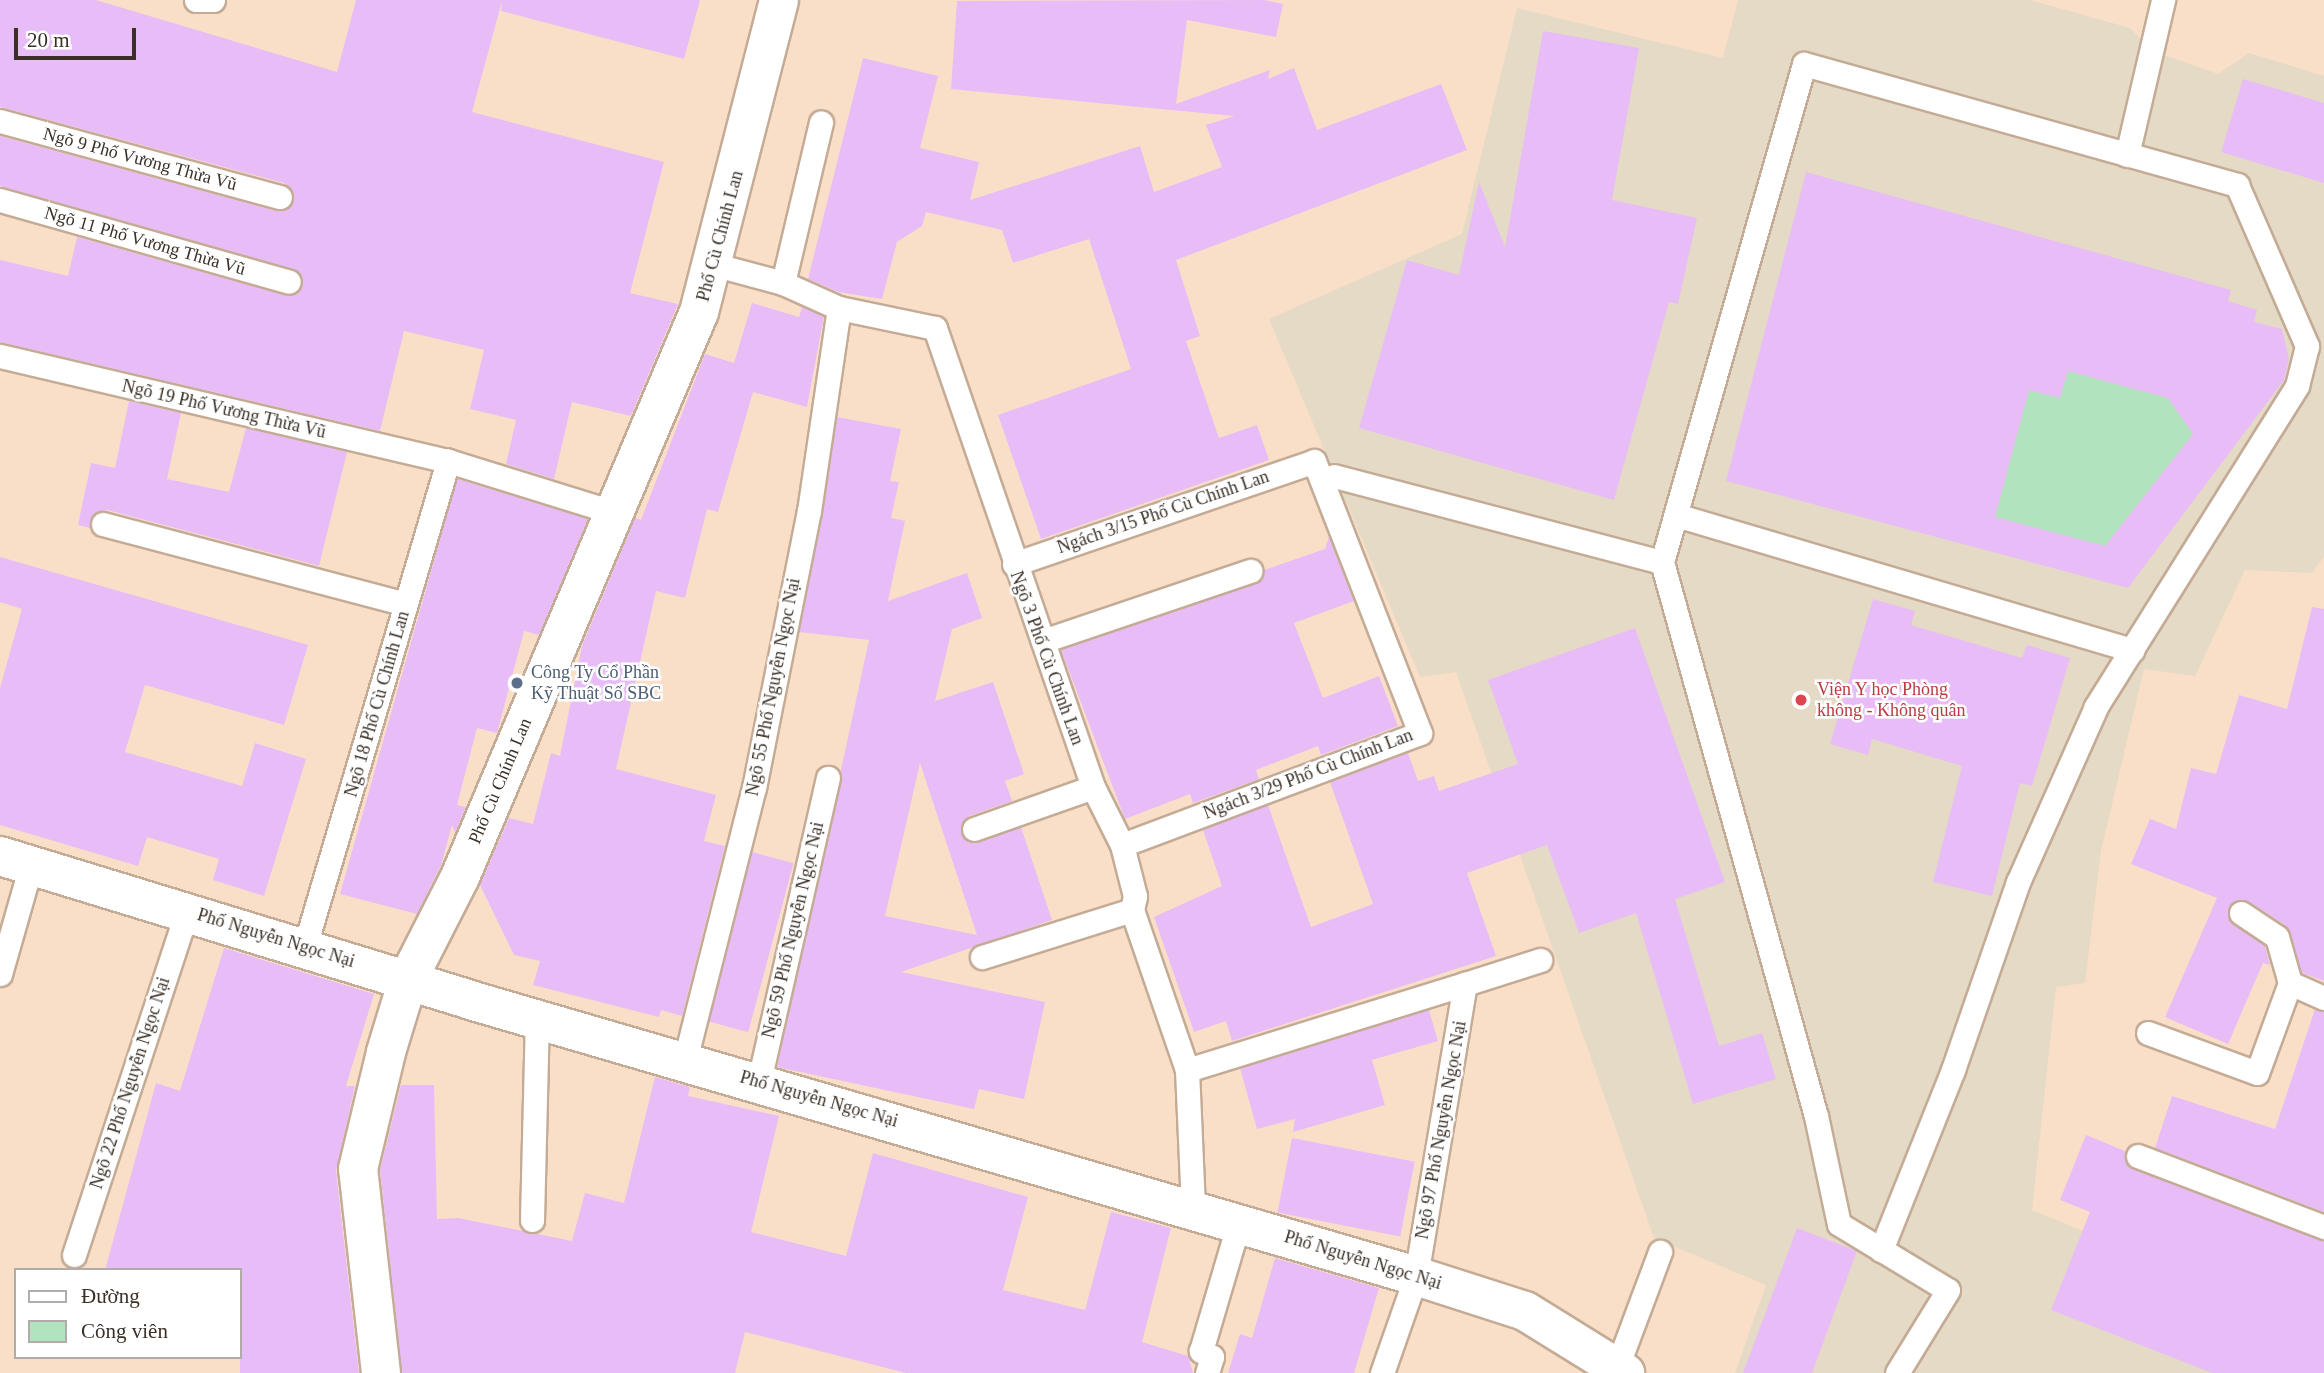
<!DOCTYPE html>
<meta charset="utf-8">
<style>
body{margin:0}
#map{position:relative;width:2324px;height:1373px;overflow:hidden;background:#fadfc8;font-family:Georgia,serif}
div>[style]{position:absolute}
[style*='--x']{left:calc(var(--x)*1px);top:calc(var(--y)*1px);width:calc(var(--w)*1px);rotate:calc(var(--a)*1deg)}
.medical>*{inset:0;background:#e4dac5}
.green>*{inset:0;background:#b1e3be}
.building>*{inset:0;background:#e8bdf7;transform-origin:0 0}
.roads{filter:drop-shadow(2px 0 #c4ab95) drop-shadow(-2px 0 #c4ab95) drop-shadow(0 2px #c4ab95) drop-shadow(0 -2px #c4ab95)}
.lane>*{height:23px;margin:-11.5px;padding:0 11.5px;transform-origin:11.5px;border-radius:11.5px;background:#fff}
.street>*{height:38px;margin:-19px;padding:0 19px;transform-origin:19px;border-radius:19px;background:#fff}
.dots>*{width:19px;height:19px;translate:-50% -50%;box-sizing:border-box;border:4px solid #fff;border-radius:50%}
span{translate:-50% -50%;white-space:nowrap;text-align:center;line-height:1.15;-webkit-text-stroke:5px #fff;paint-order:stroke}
.street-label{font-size:18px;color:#3a3027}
.service-label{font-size:18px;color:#4e5e75}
.left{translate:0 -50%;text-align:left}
.health-label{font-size:18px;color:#be3a42}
.legend{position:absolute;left:14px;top:1268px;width:228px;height:91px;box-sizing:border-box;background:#fff;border:2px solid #b0aca9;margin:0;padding:9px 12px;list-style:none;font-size:21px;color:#3a3027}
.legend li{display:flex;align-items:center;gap:14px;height:35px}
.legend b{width:35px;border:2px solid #b0aca9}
.scale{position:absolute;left:14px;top:28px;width:122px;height:32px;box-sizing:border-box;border:4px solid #3a3027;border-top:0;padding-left:9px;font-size:21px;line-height:24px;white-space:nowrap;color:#3a3027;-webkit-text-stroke:5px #fff;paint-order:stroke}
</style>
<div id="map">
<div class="medical">
<i style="clip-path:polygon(1738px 0,2030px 0,2130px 28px,2153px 51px,2218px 74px,2249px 53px,2324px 76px,2324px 557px,2312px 573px,2245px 570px,2195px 676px,2144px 669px,2101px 851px,2085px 983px,2056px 987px,2032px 1210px,2324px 1330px,2324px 1373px,1735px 1373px,1766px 1285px,1654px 1238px,1456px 672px,1420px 677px,1269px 319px,1462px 234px,1517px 8px,1723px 58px)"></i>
</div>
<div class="green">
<i style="clip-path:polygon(2068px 371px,2168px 398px,2193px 434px,2105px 546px,1995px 517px,2029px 390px,2060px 398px)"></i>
</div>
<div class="building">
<i style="clip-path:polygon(0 0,96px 0,337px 72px,356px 0,700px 0,684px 59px,501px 11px,502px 1px,472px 112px,664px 162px,630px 293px,678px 304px,631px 416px,572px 402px,554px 479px,506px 464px,516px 420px,470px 409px,484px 350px,404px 331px,380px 431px,0 342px,0 260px,68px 276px,77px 237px,285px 295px,298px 292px,303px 279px,293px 269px,0 186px,0 136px,276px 211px,294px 200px,284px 183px,0 107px)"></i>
<i style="clip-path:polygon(1264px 0,1283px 4px,1276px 37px,1187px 20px,1176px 104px,1270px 70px,1268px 79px,1294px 68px,1317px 130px,1441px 84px,1467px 150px,1176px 260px,1200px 336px,1186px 341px,1219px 438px,1257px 425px,1269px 460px,1041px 539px,998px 415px,1131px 369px,1089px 239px,1013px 263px,1002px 230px,926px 212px,922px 226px,897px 242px,882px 299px,838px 292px,808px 279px,863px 58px,938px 76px,920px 148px,979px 162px,970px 200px,1140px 146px,1154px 192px,1222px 167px,1206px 125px,1234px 116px,951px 89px,957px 1px)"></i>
<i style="clip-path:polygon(1543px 31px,1639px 48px,1612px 200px,1697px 218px,1678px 304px,1669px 302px,1614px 500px,1359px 428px,1407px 260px,1459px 275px,1479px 182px,1505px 247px)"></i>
<i style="clip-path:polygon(2243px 79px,2324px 103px,2324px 183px,2221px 152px)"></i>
<i style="clip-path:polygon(evenodd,1806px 172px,2231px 290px,2228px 301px,2257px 310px,2254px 322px,2282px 329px,2289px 359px,2284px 380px,2128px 588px,1726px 481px,1806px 172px,2068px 371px,2168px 398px,2193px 434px,2105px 546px,1995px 517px,2029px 390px,2060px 398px,2068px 371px)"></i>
<i style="clip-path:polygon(752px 303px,799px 317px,802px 307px,824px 316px,807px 407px,753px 392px,718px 512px,707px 509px,685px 598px,656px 591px,616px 769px,716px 795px,704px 841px,725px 846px,682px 1016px,661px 1010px,659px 1017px,533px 985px,540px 961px,514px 955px,480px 885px,509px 818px,533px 824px,551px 753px,560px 756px,582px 646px,635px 518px,641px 520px,705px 354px,734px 363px)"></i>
<i style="clip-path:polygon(129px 401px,181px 413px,167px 479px,229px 492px,246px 428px,347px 452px,319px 566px,107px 510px,94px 514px,90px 528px,78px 525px,91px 463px,115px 468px)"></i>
<i style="clip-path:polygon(evenodd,837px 417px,901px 429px,890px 481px,899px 482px,891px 518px,905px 521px,888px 601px,967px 573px,982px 618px,952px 629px,935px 701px,993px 682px,1024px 774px,1005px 781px,1012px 801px,969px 816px,961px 833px,978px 842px,1021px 827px,1052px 920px,901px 972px,1045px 1002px,1024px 1099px,979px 1089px,974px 1109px,777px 1067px,869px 640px,799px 632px,837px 417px,920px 763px,977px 935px,885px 916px,920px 763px)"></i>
<i style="clip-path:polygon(457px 479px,588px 519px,539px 635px,524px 631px,497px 733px,477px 728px,457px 805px,466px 807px,455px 833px,452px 825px,441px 865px,417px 914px,340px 894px)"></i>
<i style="clip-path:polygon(1329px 537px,1354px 601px,1294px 623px,1323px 698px,1379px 676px,1398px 726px,1321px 755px,1318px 746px,1256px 770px,1259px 779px,1193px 803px,1190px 794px,1125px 819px,1061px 650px,1254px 584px,1264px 570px,1325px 549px)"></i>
<i style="clip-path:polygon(0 557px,308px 645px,284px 725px,145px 685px,125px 752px,242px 786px,255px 743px,306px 759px,264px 896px,213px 880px,219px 859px,147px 837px,138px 866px,0 825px,0 688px,22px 609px,0 602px)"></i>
<i style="clip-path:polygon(1873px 599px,1915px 611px,1911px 625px,2022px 658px,2027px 645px,2070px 658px,2032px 786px,2020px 783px,1992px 896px,1933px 882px,1962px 766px,1872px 739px,1868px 755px,1830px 744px)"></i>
<i style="clip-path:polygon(2312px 607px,2324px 609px,2324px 981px,2302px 973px,2285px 925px,2248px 901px,2234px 901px,2229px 920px,2265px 946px,2270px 965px,2263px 963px,2228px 1044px,2165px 1017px,2217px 898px,2131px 864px,2150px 819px,2176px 829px,2191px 768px,2216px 774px,2239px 695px,2287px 709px)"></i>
<i style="clip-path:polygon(1635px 628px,1725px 882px,1675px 899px,1719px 1046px,1762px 1033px,1776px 1079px,1693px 1104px,1636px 913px,1579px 933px,1547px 845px,1467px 873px,1496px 956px,1232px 1041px,1226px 1021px,1194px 1032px,1154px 917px,1222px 886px,1203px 830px,1268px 805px,1311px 927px,1373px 904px,1330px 782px,1408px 753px,1418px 781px,1434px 776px,1439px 791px,1518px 764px,1488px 680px)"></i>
<i style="left:752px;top:852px;width:43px;height:175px;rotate:15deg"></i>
<i style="clip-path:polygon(224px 948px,374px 994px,346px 1086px,355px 1086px,336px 1171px,359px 1373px,240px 1373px,240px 1270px,105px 1270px,156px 1083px,180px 1091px)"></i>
<i style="clip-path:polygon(2315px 1009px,2324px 1012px,2324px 1212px,2155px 1148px,2172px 1096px,2275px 1129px)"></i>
<i style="clip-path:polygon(1429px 1010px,1438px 1041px,1372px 1060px,1385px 1105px,1293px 1132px,1295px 1119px,1257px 1129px,1240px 1068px)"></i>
<i style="clip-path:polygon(655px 1077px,690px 1087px,688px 1096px,779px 1116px,751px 1232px,846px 1256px,873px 1153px,1028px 1197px,1003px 1290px,1085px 1310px,1111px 1212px,1171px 1228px,1142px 1342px,1188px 1356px,1193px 1373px,906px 1373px,745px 1332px,735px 1373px,402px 1373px,380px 1170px,401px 1085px,434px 1085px,437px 1219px,458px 1218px,572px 1241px,585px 1193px,624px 1203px)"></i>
<i style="clip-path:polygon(2086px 1135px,2125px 1151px,2133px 1169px,2324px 1241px,2324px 1373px,2212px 1373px,2051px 1310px,2090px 1212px,2060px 1200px)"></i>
<i style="left:1292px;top:1138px;width:125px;height:76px;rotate:11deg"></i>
<i style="clip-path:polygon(1797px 1228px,1857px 1251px,1812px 1373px,1743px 1373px)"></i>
<i style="clip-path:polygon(1275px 1258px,1379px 1288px,1354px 1373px,1228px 1373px,1240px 1334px,1252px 1338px)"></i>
</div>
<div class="roads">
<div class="lane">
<i style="--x:196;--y:0;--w:17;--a:0"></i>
<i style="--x:0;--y:121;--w:290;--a:15.2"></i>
<i style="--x:2127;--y:155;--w:159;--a:-76.9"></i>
<i style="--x:0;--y:200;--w:300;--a:15.8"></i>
<i style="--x:716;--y:265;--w:69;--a:15"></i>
<i style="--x:783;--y:283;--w:61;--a:24.1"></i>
<i style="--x:839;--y:308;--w:98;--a:11.8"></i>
<i style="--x:935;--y:328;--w:485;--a:71"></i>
<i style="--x:1093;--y:787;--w:65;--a:63.4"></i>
<i style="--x:1122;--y:845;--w:53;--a:75.7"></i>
<i style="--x:1135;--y:896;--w:14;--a:102"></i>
<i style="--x:1132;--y:910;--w:169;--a:71"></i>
<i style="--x:1187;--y:1070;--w:140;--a:87.5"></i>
<i style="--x:783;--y:283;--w:165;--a:-76.7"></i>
<i style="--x:0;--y:356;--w:460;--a:13.2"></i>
<i style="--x:448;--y:461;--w:176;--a:17.2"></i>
<i style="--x:1334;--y:476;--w:339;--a:14.7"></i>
<i style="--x:1662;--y:562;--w:575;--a:74.47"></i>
<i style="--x:1816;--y:1116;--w:110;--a:78"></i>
<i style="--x:1839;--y:1224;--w:127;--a:31.2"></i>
<i style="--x:1948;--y:1290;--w:97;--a:121.6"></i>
<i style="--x:1676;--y:515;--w:476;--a:16.5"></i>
<i style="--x:103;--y:524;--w:313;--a:14.8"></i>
<i style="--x:1662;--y:562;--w:518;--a:-74.08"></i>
<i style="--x:1804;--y:64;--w:450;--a:15.6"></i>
<i style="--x:2237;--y:185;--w:176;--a:66.5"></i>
<i style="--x:2307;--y:346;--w:41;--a:104"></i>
<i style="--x:2297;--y:386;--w:379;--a:122.1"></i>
<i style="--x:2096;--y:707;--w:192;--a:114"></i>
<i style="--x:2018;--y:882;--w:199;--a:109.1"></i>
<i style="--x:1953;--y:1070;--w:194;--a:111.8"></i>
<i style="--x:1014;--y:564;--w:317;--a:-18.9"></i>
<i style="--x:1314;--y:461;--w:292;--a:68.7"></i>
<i style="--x:1420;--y:733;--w:318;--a:159.4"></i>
<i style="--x:1043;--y:641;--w:219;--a:-18.7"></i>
<i style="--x:974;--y:829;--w:126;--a:-19.4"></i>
<i style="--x:2241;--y:913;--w:43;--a:33.7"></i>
<i style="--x:2277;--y:937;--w:48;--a:74.2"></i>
<i style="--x:2290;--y:983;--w:37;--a:24"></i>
<i style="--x:305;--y:946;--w:506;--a:-73.57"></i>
<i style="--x:982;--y:957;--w:157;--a:-17.4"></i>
<i style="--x:0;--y:974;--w:113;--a:-74.1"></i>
<i style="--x:2148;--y:1033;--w:116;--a:20.2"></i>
<i style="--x:2257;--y:1073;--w:96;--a:-69.9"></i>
<i style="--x:685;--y:1060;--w:281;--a:-75.8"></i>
<i style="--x:754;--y:788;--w:282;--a:-78.8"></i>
<i style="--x:809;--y:511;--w:205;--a:-81.6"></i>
<i style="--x:1187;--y:1070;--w:291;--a:-17.2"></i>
<i style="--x:759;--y:1081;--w:311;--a:-77.2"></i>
<i style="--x:2138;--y:1156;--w:199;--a:20.9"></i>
<i style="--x:532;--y:1220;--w:200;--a:-88.6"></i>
<i style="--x:74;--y:1255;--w:362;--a:-71.8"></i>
<i style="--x:1617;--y:1367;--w:123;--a:-69.5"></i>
<i style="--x:1207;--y:1373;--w:17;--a:-73"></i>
<i style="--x:1212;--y:1357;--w:13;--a:-151"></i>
<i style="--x:1201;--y:1351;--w:134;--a:-73.6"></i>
<i style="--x:1382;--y:1373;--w:103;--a:-70.7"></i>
<i style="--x:1416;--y:1276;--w:296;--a:-80.5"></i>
<i style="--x:1465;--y:984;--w:79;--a:-17.7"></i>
</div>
<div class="street">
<i style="--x:0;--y:856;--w:492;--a:17"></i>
<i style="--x:470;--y:1000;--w:985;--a:16.26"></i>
<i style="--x:1416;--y:1276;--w:114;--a:17.8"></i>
<i style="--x:1525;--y:1311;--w:118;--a:31.8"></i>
<i style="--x:381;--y:1373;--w:205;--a:-96.4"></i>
<i style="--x:358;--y:1169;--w:120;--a:-76.5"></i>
<i style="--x:386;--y:1052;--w:78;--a:-73"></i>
<i style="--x:409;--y:977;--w:112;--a:-63"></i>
<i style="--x:460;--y:877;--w:613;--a:-67.07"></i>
<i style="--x:699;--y:312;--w:322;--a:-75.6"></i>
</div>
</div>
<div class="dots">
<i style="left:517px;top:683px;background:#5c6f8a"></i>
<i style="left:1801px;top:700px;background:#e0444e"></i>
</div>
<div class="street-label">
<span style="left:140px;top:159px;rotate:15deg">Ngõ 9 Phố Vương Thừa Vũ</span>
<span style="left:720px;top:236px;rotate:-75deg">Phố Cù Chính Lan</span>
<span style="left:145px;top:241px;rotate:16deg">Ngõ 11 Phố Vương Thừa Vũ</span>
<span style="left:224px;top:409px;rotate:13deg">Ngõ 19 Phố Vương Thừa Vũ</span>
<span style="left:1163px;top:512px;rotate:-19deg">Ngách 3/15 Phố Cù Chính Lan</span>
<span style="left:1047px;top:658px;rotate:70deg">Ngõ 3 Phố Cù Chính Lan</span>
<span style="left:773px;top:687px;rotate:-79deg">Ngõ 55 Phố Nguyễn Ngọc Nại</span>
<span style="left:377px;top:704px;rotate:-74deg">Ngõ 18 Phố Cù Chính Lan</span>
<span style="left:1308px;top:774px;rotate:-21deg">Ngách 3/29 Phố Cù Chính Lan</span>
<span style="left:500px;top:781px;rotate:-67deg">Phố Cù Chính Lan</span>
<span style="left:793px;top:930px;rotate:-77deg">Ngõ 59 Phố Nguyễn Ngọc Nại</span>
<span style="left:276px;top:938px;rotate:17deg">Phố Nguyễn Ngọc Nại</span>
<span style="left:130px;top:1083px;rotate:-72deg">Ngõ 22 Phố Nguyễn Ngọc Nại</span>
<span style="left:819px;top:1099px;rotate:16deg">Phố Nguyễn Ngọc Nại</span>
<span style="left:1441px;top:1130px;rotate:-80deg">Ngõ 97 Phố Nguyễn Ngọc Nại</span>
<span style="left:1363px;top:1260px;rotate:17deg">Phố Nguyễn Ngọc Nại</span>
</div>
<div class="service-label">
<span class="left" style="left:531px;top:683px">Công Ty Cổ Phần<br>Kỹ Thuật Số SBC</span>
</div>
<div class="health-label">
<span class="left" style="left:1817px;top:700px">Viện Y học Phòng<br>không - Không quân</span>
</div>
<ul class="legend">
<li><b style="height:9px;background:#fff"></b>Đường</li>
<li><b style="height:19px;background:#b1e3be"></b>Công viên</li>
</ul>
<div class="scale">20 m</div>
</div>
